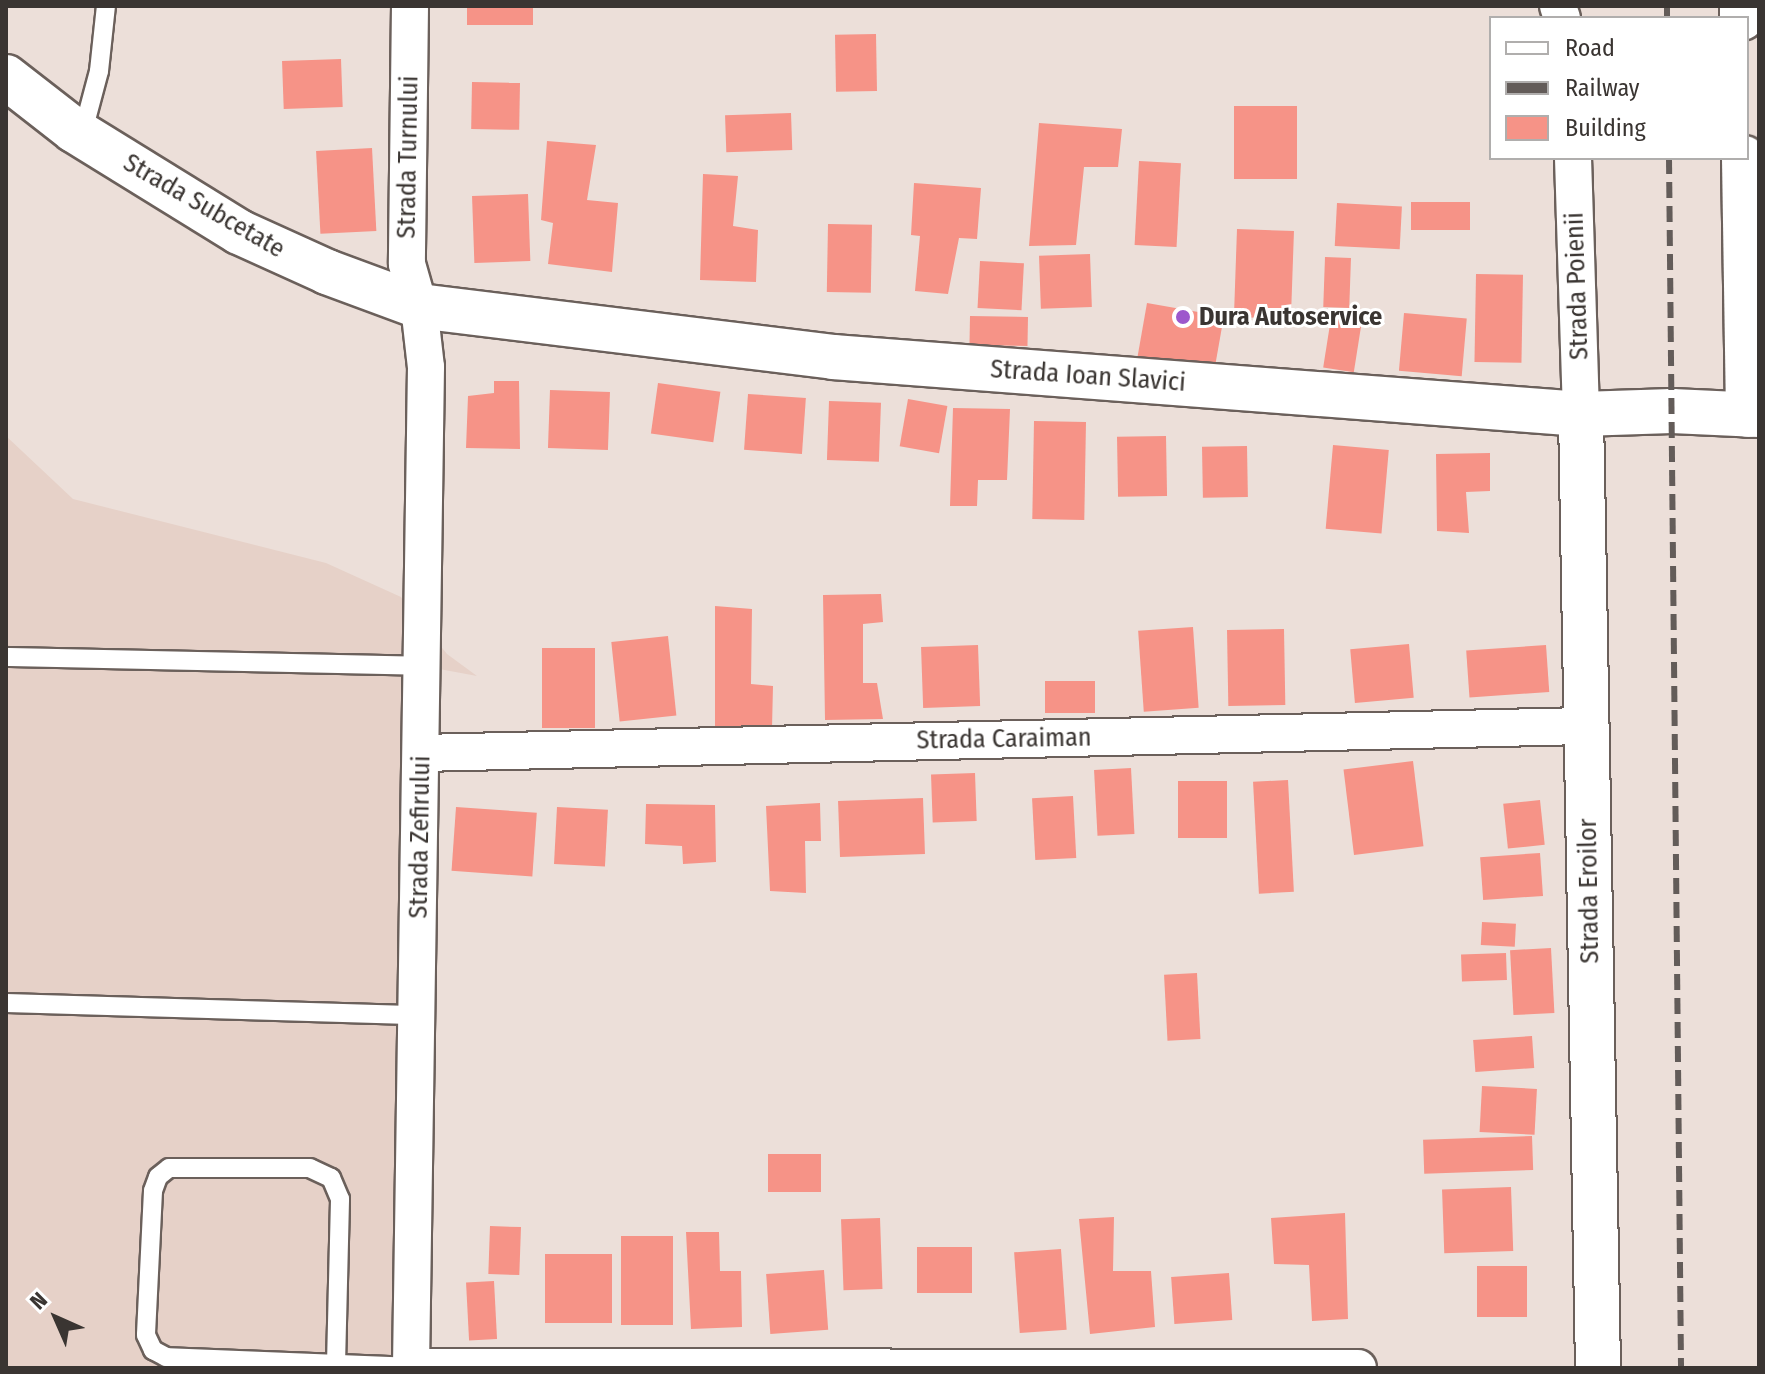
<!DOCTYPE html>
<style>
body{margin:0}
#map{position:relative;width:1765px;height:1374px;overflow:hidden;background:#ecdfd9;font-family:"Fira Sans Condensed",sans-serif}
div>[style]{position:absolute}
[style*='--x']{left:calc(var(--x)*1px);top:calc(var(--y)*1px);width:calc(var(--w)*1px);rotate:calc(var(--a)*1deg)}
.built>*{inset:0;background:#e6d1c8}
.building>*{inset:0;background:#f69387;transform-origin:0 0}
.roads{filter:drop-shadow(2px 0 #6b605b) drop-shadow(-2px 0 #6b605b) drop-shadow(0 2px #6b605b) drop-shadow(0 -2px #6b605b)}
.service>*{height:18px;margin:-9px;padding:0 9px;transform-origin:9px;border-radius:9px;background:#fff}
.minor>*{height:36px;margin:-18px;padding:0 18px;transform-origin:18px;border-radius:18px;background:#fff}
.tertiary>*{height:44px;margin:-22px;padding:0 22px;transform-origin:22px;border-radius:22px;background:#fff}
.rail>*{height:6px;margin-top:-3px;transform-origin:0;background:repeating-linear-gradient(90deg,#635c59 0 16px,transparent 0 24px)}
.dots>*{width:22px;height:22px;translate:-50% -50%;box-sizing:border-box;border:4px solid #fff;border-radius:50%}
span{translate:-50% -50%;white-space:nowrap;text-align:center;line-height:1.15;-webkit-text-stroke:6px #fff;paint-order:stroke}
.street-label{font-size:26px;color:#3a3532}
.poi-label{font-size:26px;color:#3a3532;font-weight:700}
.left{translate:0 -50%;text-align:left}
.frame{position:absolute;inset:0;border:8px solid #3a3532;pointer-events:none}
.legend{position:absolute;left:1489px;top:16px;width:260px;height:144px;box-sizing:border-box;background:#fff;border:2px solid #b0aead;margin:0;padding:10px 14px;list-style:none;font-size:24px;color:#3a3532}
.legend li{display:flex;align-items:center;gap:16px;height:40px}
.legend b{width:40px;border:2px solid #b0aead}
.north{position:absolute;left:16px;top:1278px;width:80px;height:80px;-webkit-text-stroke:6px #fff;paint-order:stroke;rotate:315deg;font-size:22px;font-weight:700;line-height:32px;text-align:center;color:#3a3532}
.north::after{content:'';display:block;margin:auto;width:28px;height:36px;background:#3a3532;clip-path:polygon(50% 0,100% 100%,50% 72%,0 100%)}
</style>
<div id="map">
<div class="built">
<i style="clip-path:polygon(6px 436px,73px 499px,326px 563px,401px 597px,447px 654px,477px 676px,423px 666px,411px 1368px,6px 1368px)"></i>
</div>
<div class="building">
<i style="left:467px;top:6px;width:66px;height:19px"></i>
<i style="left:876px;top:34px;width:57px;height:41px;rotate:89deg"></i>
<i style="left:341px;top:59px;width:48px;height:59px;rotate:88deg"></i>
<i style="left:472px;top:82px;width:48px;height:47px;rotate:1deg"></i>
<i style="left:1297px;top:106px;width:73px;height:63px;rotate:90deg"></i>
<i style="left:791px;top:113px;width:37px;height:66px;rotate:88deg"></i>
<i style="clip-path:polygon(1039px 123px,1122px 129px,1118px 167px,1084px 167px,1076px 245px,1029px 246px)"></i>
<i style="clip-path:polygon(547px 141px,596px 145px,587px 200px,618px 203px,612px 272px,548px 264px,553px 223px,541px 220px)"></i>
<i style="left:372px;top:148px;width:83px;height:56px;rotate:87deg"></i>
<i style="left:1139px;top:161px;width:42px;height:84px;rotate:3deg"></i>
<i style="clip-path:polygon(703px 174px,738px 176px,733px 226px,758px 230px,756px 282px,700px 280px)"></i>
<i style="clip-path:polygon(914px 183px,981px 188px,977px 239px,959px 238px,948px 294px,915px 291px,920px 236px,911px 235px)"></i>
<i style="left:528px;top:194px;width:67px;height:56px;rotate:88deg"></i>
<i style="left:1470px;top:202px;width:28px;height:59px;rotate:90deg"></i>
<i style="left:1337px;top:203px;width:65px;height:43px;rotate:3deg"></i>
<i style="left:828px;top:224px;width:44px;height:68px;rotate:1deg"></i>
<i style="left:1237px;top:229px;width:57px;height:88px;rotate:2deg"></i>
<i style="left:1090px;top:254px;width:53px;height:51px;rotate:88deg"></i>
<i style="left:1325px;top:257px;width:26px;height:50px;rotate:2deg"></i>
<i style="left:980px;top:261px;width:44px;height:47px;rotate:3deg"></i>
<i style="left:1476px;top:274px;width:47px;height:88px;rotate:1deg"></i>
<i style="left:1147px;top:303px;width:78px;height:55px;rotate:10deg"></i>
<i style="left:1404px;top:313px;width:63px;height:58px;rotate:5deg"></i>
<i style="left:970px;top:316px;width:58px;height:29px;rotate:1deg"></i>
<i style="left:1331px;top:318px;width:31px;height:50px;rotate:9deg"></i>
<i style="clip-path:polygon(494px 381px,519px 381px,520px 449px,466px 448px,468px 396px,494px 393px)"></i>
<i style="left:658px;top:383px;width:63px;height:51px;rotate:8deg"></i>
<i style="left:550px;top:390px;width:60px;height:58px;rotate:2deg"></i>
<i style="left:748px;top:394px;width:58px;height:56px;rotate:4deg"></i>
<i style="left:908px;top:399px;width:40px;height:48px;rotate:10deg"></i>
<i style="left:829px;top:401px;width:52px;height:59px;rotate:2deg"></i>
<i style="clip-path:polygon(953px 408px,1010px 409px,1007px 480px,978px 480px,977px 506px,950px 506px)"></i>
<i style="left:1034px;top:421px;width:52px;height:98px;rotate:1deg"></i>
<i style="left:1166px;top:436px;width:60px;height:49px;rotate:89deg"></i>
<i style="left:1333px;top:445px;width:56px;height:84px;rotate:5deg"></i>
<i style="left:1247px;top:446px;width:51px;height:45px;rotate:89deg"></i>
<i style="clip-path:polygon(1490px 453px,1490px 491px,1466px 492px,1469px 533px,1437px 531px,1436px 454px)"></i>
<i style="clip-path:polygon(881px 594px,883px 622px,863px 624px,863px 683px,877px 683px,883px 719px,825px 720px,823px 595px)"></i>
<i style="clip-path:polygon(715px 606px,752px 609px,751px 684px,773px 686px,772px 728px,715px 728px)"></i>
<i style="left:1193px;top:627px;width:81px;height:55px;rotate:86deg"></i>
<i style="left:1284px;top:629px;width:76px;height:57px;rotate:89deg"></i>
<i style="left:668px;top:636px;width:80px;height:57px;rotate:84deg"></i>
<i style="left:1409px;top:644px;width:54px;height:59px;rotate:85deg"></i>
<i style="left:978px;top:645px;width:61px;height:57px;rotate:88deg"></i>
<i style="left:1546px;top:645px;width:47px;height:80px;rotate:86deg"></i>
<i style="left:595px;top:648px;width:80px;height:53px;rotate:90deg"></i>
<i style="left:1045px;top:681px;width:50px;height:32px"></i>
<i style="left:1413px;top:761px;width:86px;height:70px;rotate:83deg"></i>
<i style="left:1131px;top:768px;width:66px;height:37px;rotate:87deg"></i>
<i style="left:975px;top:773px;width:48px;height:44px;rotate:88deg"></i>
<i style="left:1288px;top:780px;width:112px;height:35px;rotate:87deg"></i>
<i style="left:1178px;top:781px;width:49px;height:57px"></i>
<i style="left:1073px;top:796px;width:62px;height:41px;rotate:87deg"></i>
<i style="left:923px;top:798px;width:56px;height:85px;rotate:88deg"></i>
<i style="left:1540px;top:800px;width:45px;height:37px;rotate:84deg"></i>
<i style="clip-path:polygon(820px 803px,821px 841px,805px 841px,806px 893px,770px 891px,766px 806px)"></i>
<i style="clip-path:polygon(646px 804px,715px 805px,716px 862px,683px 864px,682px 846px,645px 844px)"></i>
<i style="left:456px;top:807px;width:81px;height:64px;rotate:4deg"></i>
<i style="left:557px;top:807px;width:51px;height:57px;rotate:3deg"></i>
<i style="left:1540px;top:853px;width:43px;height:60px;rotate:86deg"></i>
<i style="left:1482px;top:922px;width:34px;height:23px;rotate:3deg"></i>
<i style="left:1551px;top:948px;width:65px;height:41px;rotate:87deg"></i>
<i style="left:1506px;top:953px;width:27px;height:45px;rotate:88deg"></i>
<i style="left:1197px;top:973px;width:66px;height:33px;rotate:87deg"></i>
<i style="left:1532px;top:1036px;width:32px;height:59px;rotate:86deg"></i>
<i style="left:1482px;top:1086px;width:55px;height:46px;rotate:3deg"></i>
<i style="left:1532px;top:1136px;width:34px;height:109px;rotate:88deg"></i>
<i style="left:768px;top:1154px;width:53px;height:38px"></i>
<i style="left:1511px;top:1187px;width:64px;height:69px;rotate:88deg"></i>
<i style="clip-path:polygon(1345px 1213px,1348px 1319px,1312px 1321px,1309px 1265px,1274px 1264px,1271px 1218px)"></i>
<i style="clip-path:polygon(1114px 1217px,1113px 1271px,1151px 1271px,1155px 1327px,1090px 1334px,1079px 1219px)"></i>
<i style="left:880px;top:1218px;width:71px;height:39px;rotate:88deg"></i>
<i style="left:490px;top:1226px;width:31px;height:48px;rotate:2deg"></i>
<i style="clip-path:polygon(686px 1232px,719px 1232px,720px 1271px,741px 1271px,742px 1327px,691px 1329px)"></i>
<i style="left:621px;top:1236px;width:52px;height:89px"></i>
<i style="left:972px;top:1247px;width:46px;height:55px;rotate:90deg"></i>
<i style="left:1061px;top:1249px;width:81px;height:47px;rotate:86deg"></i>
<i style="left:545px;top:1254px;width:67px;height:69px"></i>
<i style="left:1477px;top:1266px;width:50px;height:51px"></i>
<i style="left:824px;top:1270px;width:60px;height:58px;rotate:86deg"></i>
<i style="left:1229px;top:1273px;width:47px;height:58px;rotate:86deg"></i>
<i style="left:494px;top:1281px;width:58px;height:28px;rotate:87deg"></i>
</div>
<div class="roads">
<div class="service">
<i style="--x:82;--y:135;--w:66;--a:-75.1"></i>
<i style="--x:99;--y:71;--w:65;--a:-83.9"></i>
<i style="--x:6;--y:657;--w:417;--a:1.2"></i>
<i style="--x:6;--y:1003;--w:412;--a:1.7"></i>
<i style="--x:336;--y:1364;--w:165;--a:-88.6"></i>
<i style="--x:340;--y:1199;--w:23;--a:-113"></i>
<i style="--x:331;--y:1178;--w:23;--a:-155"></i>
<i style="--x:310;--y:1168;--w:141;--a:180"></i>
<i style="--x:169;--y:1168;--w:14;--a:141"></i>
<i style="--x:158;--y:1177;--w:15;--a:110"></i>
<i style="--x:153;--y:1191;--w:144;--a:92.8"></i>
<i style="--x:146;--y:1335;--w:17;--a:65"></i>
<i style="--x:153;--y:1350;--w:15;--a:28"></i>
<i style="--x:166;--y:1357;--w:246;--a:2.3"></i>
</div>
<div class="minor">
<i style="--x:410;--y:6;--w:258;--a:90.7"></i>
<i style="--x:407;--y:264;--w:44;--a:74.1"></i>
<i style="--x:419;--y:306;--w:61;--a:83.5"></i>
<i style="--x:426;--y:367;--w:1001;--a:90.86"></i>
<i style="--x:1558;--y:6;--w:13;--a:72"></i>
<i style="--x:1573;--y:158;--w:256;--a:88.2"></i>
<i style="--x:421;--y:753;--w:1165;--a:-1.33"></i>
<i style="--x:412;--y:1367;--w:946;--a:0.06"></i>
</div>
<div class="tertiary">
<i style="--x:1742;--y:6;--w:12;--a:90"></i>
<i style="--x:6;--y:77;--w:86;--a:37.9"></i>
<i style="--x:74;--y:130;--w:194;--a:31.7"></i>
<i style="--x:239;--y:232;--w:97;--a:24.4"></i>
<i style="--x:327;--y:272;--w:98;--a:20.3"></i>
<i style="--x:419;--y:306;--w:417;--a:7"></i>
<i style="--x:833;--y:357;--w:750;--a:4.36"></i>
<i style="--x:1581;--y:414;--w:91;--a:-1.9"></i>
<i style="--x:1672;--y:411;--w:87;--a:2.6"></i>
<i style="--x:1744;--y:158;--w:257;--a:89.1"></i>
<i style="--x:1581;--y:414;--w:954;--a:88.98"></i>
</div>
</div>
<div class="rail">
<i style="--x:1667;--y:6;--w:12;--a:90"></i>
<i style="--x:1669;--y:158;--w:1210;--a:89.43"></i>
</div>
<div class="dots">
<i style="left:1183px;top:317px;background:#9d58cc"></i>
</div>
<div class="street-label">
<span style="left:408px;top:157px;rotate:-89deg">Strada Turnului</span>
<span style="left:204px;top:206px;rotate:30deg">Strada Subcetate</span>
<span style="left:1577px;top:286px;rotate:-92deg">Strada Poienii</span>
<span style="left:1088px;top:376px;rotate:4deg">Strada Ioan Slavici</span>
<span style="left:1004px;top:739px;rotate:-1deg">Strada Caraiman</span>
<span style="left:420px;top:837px;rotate:-89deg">Strada Zefirului</span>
<span style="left:1589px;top:891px;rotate:-91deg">Strada Eroilor</span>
</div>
<div class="poi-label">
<span class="left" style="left:1199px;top:317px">Dura Autoservice</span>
</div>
<div class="frame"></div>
<ul class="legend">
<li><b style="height:10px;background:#fff"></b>Road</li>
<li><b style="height:10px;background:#635c59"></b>Railway</li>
<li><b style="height:22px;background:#f69387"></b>Building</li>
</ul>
<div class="north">N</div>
</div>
